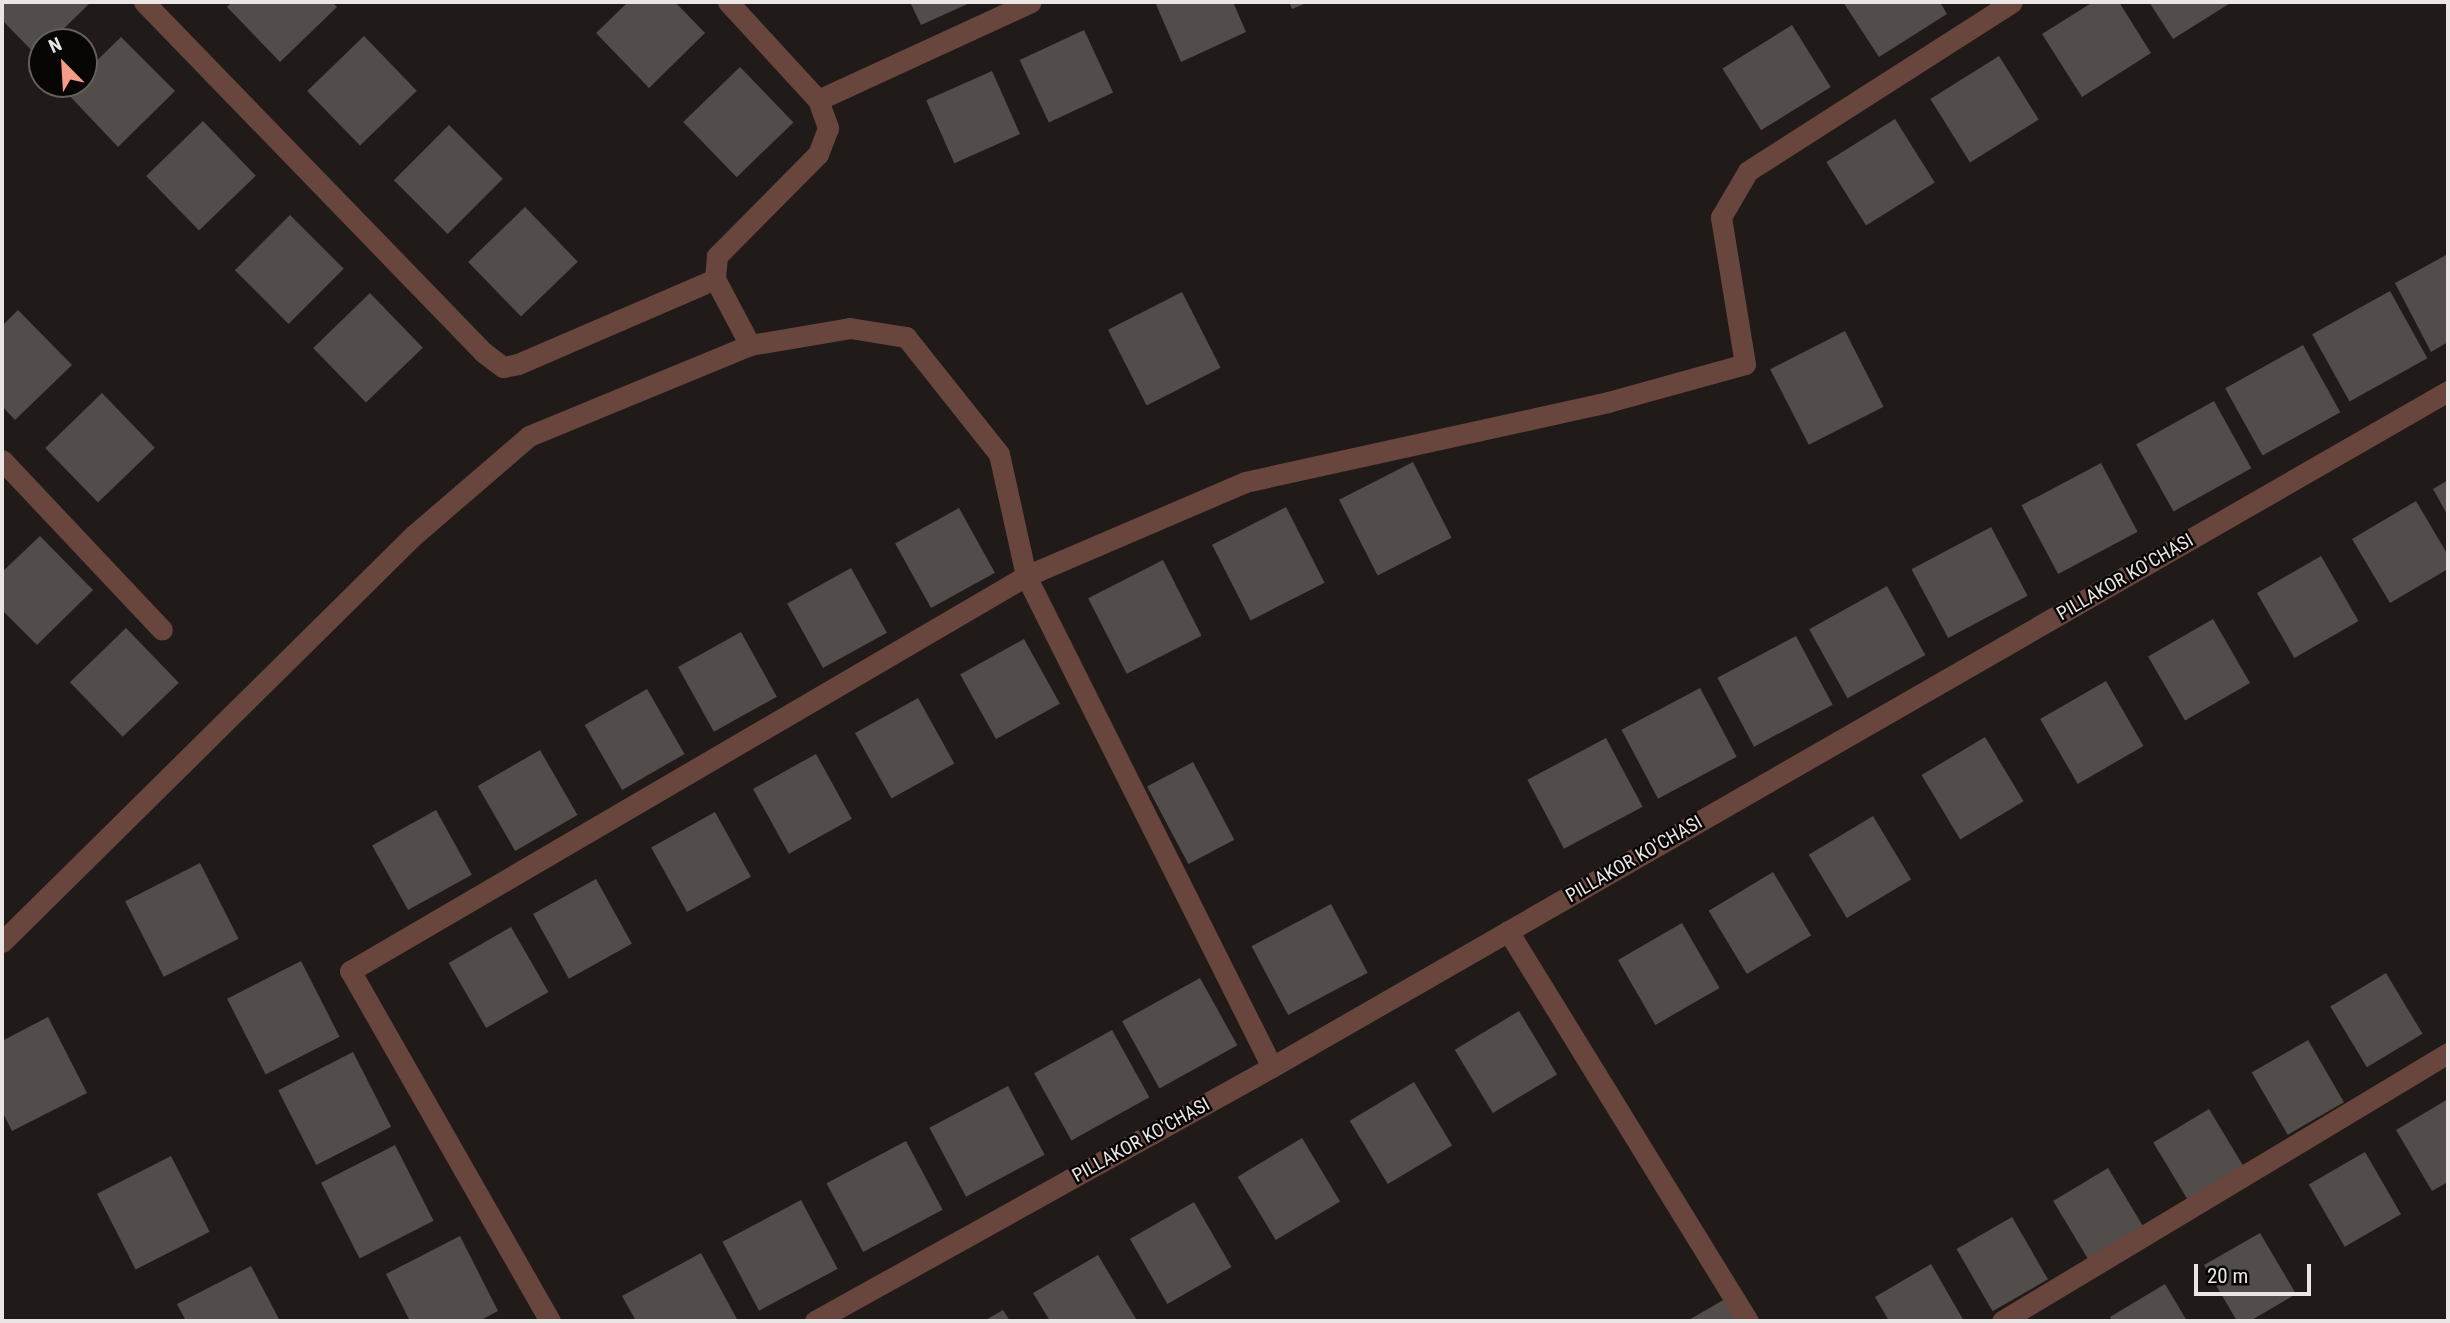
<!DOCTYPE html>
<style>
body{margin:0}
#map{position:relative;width:2450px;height:1323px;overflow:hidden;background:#201a19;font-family:"Roboto Condensed",sans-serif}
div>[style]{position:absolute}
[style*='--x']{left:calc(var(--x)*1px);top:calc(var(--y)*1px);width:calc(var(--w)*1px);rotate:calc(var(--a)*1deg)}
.building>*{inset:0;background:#524c4a;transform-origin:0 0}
.minor>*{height:21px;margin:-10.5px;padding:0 10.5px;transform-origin:10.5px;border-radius:10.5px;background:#68453d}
span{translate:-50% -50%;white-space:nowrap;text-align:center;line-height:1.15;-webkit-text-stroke:5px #080605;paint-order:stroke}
.street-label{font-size:19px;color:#ebe6e6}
.frame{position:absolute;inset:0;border:4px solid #ebe6e6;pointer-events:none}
.north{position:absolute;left:28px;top:28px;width:70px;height:70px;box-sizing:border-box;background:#080605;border:2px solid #63605f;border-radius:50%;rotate:336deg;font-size:19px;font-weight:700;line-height:28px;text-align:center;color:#ebe6e6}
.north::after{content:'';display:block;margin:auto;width:24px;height:32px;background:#f49e8a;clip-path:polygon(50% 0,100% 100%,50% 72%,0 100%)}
.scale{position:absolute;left:2194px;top:1264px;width:117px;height:32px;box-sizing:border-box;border:4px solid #ebe6e6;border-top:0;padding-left:9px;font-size:21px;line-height:24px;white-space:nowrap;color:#ebe6e6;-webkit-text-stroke:5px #080605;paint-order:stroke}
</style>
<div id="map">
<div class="building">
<i style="clip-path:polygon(2px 2px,91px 2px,50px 42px,42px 42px,36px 55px,2px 20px)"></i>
<i style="clip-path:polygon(232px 2px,332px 2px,337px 7px,280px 62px,227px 7px)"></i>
<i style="clip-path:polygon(628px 2px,675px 2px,705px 33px,649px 88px,596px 33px)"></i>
<i style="clip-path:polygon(910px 2px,972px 2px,921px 25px)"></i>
<i style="clip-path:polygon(1155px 2px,1233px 2px,1246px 32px,1181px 62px)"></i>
<i style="clip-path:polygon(1289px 2px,1309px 2px,1292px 9px)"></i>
<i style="clip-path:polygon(1843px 2px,1940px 2px,1947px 14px,1879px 57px)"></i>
<i style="clip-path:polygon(2093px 2px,2119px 2px,2151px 53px,2082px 97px,2042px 34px)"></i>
<i style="clip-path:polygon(2149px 2px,2232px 2px,2173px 39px)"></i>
<i style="left:1792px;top:25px;width:73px;height:82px;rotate:58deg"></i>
<i style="left:1084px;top:30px;width:69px;height:71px;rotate:65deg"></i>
<i style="left:364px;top:36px;width:76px;height:79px;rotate:46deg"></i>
<i style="clip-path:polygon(121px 37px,175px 91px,118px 147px,65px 91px,72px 84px,84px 84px,84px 73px)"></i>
<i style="left:1999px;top:56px;width:75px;height:81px;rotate:58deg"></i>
<i style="left:740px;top:67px;width:77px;height:79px;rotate:46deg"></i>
<i style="left:992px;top:71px;width:69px;height:72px;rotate:66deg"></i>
<i style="left:1895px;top:119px;width:75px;height:81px;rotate:58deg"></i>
<i style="left:203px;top:121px;width:76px;height:79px;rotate:46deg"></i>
<i style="left:449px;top:125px;width:76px;height:78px;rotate:45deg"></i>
<i style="left:525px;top:207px;width:76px;height:79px;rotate:46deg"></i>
<i style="left:290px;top:215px;width:76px;height:78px;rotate:45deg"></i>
<i style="clip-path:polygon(2448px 254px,2448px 342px,2431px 352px,2395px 283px)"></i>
<i style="left:2390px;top:291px;width:77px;height:89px;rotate:61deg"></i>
<i style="left:1182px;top:292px;width:85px;height:83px;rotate:63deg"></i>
<i style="left:370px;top:293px;width:76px;height:79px;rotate:46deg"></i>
<i style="clip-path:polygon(18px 310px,72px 365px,15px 420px,2px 406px,2px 326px)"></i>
<i style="left:1845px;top:331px;width:85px;height:84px;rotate:63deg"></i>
<i style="left:2303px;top:345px;width:77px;height:89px;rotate:61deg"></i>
<i style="left:102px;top:393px;width:76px;height:79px;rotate:46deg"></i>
<i style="left:2214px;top:401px;width:77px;height:89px;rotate:61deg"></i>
<i style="left:1413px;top:462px;width:85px;height:83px;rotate:63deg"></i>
<i style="left:2101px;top:463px;width:78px;height:90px;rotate:62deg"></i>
<i style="clip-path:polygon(2448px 480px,2448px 516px,2433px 489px)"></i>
<i style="clip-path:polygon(2416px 501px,2448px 555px,2448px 569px,2390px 603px,2352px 539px)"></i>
<i style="left:1286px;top:507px;width:85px;height:83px;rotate:63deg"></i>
<i style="left:959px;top:508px;width:74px;height:73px;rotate:61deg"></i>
<i style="left:1991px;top:527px;width:78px;height:90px;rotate:62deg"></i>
<i style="clip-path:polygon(40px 536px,93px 590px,37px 645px,2px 610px,2px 572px)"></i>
<i style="left:2321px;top:556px;width:75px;height:74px;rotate:60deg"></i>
<i style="left:1163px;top:560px;width:85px;height:84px;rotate:63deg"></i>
<i style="left:851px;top:568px;width:74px;height:73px;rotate:61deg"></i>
<i style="left:1887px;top:586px;width:79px;height:89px;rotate:61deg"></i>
<i style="left:2213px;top:619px;width:74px;height:75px;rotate:60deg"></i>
<i style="left:126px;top:628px;width:76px;height:78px;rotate:46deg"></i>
<i style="left:741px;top:632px;width:74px;height:72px;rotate:61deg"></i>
<i style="left:1796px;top:636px;width:78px;height:89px;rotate:62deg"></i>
<i style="left:1024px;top:639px;width:74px;height:73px;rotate:61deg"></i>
<i style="left:2106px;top:681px;width:75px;height:76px;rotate:60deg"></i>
<i style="left:1700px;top:688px;width:78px;height:89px;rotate:62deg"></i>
<i style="left:647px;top:689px;width:75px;height:72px;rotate:60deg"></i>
<i style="left:918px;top:698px;width:75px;height:72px;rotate:61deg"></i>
<i style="left:1985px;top:737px;width:75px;height:74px;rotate:59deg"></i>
<i style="left:1606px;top:738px;width:78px;height:89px;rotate:62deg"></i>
<i style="left:540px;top:750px;width:75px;height:72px;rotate:60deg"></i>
<i style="left:816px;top:754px;width:74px;height:72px;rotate:61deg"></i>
<i style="left:1193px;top:762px;width:88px;height:52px;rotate:62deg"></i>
<i style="left:436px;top:810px;width:74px;height:73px;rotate:61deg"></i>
<i style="left:715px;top:812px;width:74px;height:73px;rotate:61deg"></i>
<i style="left:1873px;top:816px;width:74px;height:75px;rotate:59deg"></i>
<i style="left:200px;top:863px;width:85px;height:84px;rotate:63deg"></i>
<i style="left:1773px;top:872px;width:74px;height:75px;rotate:59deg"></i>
<i style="left:596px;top:879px;width:74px;height:72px;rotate:61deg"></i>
<i style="left:1331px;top:904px;width:78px;height:90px;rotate:62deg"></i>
<i style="left:1682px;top:923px;width:75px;height:74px;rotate:60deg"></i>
<i style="left:511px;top:927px;width:75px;height:72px;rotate:60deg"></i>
<i style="left:301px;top:961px;width:85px;height:83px;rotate:63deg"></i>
<i style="left:2386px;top:973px;width:71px;height:65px;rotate:59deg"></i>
<i style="left:1200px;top:978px;width:77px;height:89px;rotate:61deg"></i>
<i style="left:1519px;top:1011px;width:74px;height:75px;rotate:59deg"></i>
<i style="clip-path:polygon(48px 1017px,87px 1093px,12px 1131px,2px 1111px,2px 1041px)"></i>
<i style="left:1112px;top:1030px;width:77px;height:89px;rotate:61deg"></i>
<i style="left:2308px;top:1040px;width:72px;height:65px;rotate:60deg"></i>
<i style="left:353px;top:1052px;width:84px;height:84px;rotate:63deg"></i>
<i style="left:1414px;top:1082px;width:74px;height:75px;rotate:59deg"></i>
<i style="left:1008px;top:1086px;width:78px;height:89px;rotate:62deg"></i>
<i style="clip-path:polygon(2448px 1099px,2448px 1182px,2432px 1191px,2396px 1130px)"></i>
<i style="left:2209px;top:1109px;width:71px;height:65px;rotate:59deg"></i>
<i style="left:1302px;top:1138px;width:74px;height:75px;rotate:59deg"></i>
<i style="left:906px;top:1141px;width:78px;height:90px;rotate:62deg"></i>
<i style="left:395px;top:1145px;width:85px;height:83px;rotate:63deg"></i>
<i style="left:2365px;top:1152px;width:72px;height:65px;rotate:60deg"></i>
<i style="left:171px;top:1156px;width:85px;height:83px;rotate:63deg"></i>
<i style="left:2108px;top:1168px;width:71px;height:64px;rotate:59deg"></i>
<i style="left:801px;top:1200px;width:78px;height:89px;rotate:62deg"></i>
<i style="left:1194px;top:1202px;width:75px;height:74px;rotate:60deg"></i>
<i style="left:2012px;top:1217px;width:72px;height:64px;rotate:60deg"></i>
<i style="clip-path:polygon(2260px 1233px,2296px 1294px,2250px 1321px,2237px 1321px,2204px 1265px)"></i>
<i style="clip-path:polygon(460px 1236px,498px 1311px,479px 1321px,410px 1321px,386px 1274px)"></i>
<i style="clip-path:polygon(701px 1253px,738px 1321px,636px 1321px,622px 1296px)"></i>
<i style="clip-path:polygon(1098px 1255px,1136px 1319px,1050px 1321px,1033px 1293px)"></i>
<i style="clip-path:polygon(1931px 1264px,1964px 1321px,1889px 1321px,1875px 1297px)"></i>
<i style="clip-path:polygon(251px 1266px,280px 1321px,186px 1321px,177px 1304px)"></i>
<i style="clip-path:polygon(2165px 1284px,2187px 1321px,2112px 1321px,2110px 1317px)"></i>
<i style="clip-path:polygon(1725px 1299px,1738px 1321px,1687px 1321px)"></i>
<i style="clip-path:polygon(1003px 1310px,1010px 1321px,984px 1321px)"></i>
</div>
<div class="minor">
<i style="--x:144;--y:2;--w:487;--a:45.9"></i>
<i style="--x:483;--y:352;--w:25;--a:37"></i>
<i style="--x:503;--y:367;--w:15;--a:-11"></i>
<i style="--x:518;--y:364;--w:215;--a:-23.3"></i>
<i style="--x:728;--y:2;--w:133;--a:47.4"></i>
<i style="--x:818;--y:100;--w:30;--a:70"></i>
<i style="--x:828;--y:128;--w:28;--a:111"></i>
<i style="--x:818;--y:154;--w:144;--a:134.7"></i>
<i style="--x:717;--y:256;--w:23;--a:95"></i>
<i style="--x:715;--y:279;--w:75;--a:62.1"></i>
<i style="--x:818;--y:100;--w:234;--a:-24.7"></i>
<i style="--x:2;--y:460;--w:233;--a:46.7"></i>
<i style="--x:1508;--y:931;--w:458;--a:58.4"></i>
<i style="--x:2;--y:942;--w:579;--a:-44.65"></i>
<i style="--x:414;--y:535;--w:152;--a:-40.7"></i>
<i style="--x:529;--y:436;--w:239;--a:-22.4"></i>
<i style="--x:750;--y:345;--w:101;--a:-9.6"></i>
<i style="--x:850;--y:328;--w:57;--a:9.1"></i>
<i style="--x:906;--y:337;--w:149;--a:51.5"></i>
<i style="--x:999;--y:454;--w:125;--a:77.5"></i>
<i style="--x:1026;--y:576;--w:549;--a:63.39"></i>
<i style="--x:550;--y:1321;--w:403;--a:-119.7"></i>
<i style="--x:350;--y:971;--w:783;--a:-30.3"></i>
<i style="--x:1026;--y:576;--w:238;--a:-23.2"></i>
<i style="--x:1245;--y:482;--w:372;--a:-12.4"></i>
<i style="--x:1608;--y:402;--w:142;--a:-15.5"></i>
<i style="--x:1745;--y:364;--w:149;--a:-99.3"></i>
<i style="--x:1721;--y:217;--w:53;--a:-59.6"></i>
<i style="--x:1748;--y:171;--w:313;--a:-32.6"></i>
<i style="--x:815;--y:1321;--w:523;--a:-29.07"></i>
<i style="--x:1272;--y:1067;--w:1356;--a:-29.89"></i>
<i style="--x:2002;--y:1321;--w:520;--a:-31"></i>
</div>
<div class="street-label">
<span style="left:2125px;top:577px;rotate:-30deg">PILLAKOR KO'CHASI</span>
<span style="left:1634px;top:859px;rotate:-30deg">PILLAKOR KO'CHASI</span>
<span style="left:1141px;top:1140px;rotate:-29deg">PILLAKOR KO'CHASI</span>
</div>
<div class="frame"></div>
<div class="north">N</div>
<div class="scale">20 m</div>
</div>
